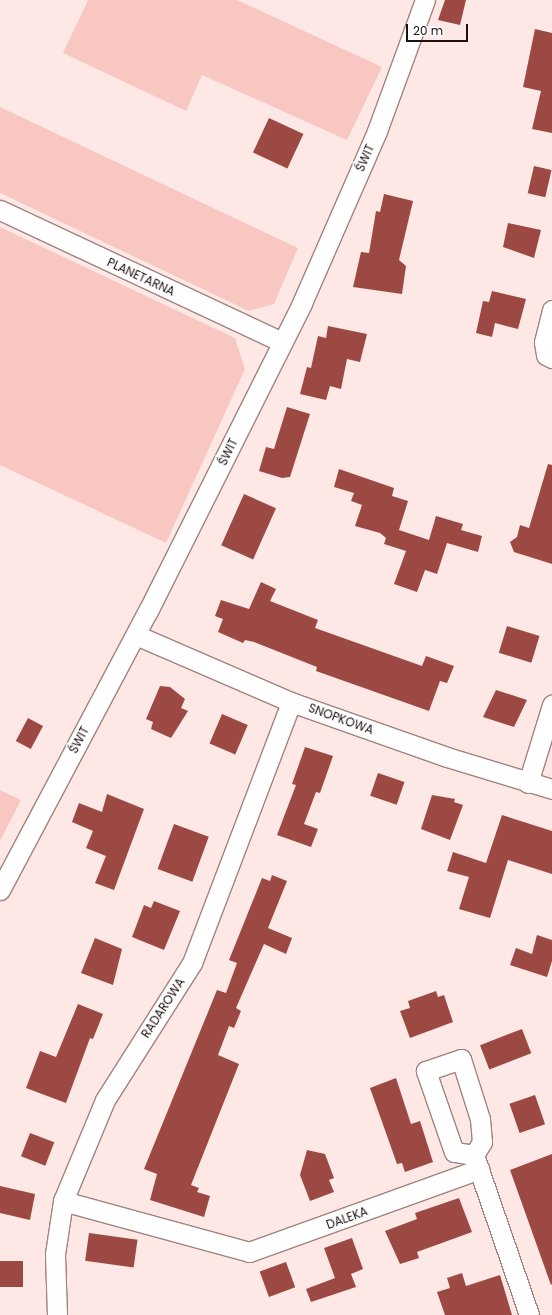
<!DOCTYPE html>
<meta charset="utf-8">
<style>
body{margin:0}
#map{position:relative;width:552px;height:1315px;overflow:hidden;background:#fee8e5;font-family:Poppins,sans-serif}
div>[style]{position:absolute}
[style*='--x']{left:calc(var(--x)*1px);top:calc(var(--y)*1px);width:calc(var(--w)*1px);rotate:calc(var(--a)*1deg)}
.green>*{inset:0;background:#f9c7c1}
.building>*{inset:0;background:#9d4943;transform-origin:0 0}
.roads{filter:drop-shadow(1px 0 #a2827e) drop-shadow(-1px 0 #a2827e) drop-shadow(0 1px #a2827e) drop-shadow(0 -1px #a2827e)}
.street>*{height:19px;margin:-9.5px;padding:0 9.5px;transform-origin:9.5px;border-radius:9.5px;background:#fff}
span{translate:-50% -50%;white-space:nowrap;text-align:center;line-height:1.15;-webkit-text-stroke:3px #fff;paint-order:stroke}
.street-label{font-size:12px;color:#1d110f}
.scale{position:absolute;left:406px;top:24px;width:62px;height:18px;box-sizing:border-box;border:2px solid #1d110f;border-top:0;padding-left:5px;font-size:12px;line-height:14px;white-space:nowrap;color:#1d110f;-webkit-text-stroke:3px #fff;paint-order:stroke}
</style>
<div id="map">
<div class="green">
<i style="clip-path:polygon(88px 0,237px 0,382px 67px,347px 140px,202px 75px,186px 111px,63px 53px)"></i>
<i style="clip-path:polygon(0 107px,298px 248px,274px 304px,249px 311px,0 193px)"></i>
<i style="clip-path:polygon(0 227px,235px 338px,245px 369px,166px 543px,0 465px)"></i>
<i style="clip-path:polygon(0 790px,21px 800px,0 841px)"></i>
</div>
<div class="building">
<i style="clip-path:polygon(445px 0,466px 0,460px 25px,438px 20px)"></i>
<i style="clip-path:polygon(535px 29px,552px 33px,552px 133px,532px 129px,541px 91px,523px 87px)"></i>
<i style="left:269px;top:118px;width:38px;height:38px;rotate:25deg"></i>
<i style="left:534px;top:166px;width:18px;height:28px;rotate:13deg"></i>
<i style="clip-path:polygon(384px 194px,413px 201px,399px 260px,406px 266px,402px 294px,353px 287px,361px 252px,369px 253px,376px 211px,380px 212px)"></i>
<i style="clip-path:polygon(508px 223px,541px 230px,534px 258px,503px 247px)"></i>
<i style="clip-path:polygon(492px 291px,526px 299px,518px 329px,495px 323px,492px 337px,476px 333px,483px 301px,489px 302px)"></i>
<i style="clip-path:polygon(328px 326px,367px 334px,360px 362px,347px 359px,341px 389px,330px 386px,326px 400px,300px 394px,307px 367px,311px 368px,318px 336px,326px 338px)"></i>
<i style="clip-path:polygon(287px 407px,310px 414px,290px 477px,282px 478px,259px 471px,266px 447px,274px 449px)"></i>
<i style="clip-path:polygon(548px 464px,552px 465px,552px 564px,514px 552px,510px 542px,517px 537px,520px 525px,529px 528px)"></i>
<i style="clip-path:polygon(339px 469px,394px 488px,392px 496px,408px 501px,399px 530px,429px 540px,436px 516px,463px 524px,461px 530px,482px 536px,478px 552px,447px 543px,437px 574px,425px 570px,417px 592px,394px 584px,406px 551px,384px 544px,386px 538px,380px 533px,355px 526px,362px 505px,351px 501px,354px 493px,334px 487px)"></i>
<i style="left:244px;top:494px;width:35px;height:56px;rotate:24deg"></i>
<i style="clip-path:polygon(261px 582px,276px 589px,270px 601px,318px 620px,315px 628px,422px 666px,426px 656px,454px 666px,447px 683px,440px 681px,429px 711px,316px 671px,317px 667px,254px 642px,245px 640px,243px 643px,218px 632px,223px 619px,215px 616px,221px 600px,249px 609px)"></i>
<i style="left:507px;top:626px;width:34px;height:28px;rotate:17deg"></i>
<i style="clip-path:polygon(160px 686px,170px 687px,185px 699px,181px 708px,188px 711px,171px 738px,151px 729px,153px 722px,146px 719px)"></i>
<i style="clip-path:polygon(496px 690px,527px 700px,514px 727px,483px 717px)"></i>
<i style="left:222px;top:714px;width:28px;height:32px;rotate:23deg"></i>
<i style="left:28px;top:718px;width:17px;height:26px;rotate:28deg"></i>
<i style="clip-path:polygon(305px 747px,333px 756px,320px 793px,316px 792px,304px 824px,318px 829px,311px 847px,277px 835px,296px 785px,292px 784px)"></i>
<i style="left:378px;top:773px;width:28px;height:24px;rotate:19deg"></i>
<i style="clip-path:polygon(107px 794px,144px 809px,114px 890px,95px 883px,106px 856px,86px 848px,93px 831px,72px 822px,79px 803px,102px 812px)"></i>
<i style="clip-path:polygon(432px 795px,455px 799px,454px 802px,463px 805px,450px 840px,421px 829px)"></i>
<i style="clip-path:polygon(502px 815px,552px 831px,552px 874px,508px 860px,490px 918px,459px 909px,469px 877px,447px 871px,453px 852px,486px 863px)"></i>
<i style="left:174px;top:824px;width:37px;height:48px;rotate:20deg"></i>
<i style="clip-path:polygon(272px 875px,287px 881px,268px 928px,292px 938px,286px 954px,264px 944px,236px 1008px,241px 1011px,234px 1028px,229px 1026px,218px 1055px,239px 1064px,191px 1185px,199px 1188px,197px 1192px,210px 1196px,204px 1217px,150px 1200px,157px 1174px,144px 1169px,217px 990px,226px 993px,237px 963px,229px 960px,262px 878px,270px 881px)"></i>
<i style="clip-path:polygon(154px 901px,180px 911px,164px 950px,132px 937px,144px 905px,151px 908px)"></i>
<i style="clip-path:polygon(537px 935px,552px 940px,552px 961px,547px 977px,510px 965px,516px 948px,532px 954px)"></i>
<i style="clip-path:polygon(95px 938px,122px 949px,113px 985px,81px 973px)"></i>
<i style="clip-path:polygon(436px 991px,438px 997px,444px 995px,453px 1022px,410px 1038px,400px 1011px,410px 1008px,408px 1001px)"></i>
<i style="clip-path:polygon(78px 1004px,103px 1014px,93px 1039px,90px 1038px,66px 1103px,26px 1088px,40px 1051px,56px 1057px)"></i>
<i style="left:522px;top:1029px;width:26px;height:45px;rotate:69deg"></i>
<i style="clip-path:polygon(396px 1078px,411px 1124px,420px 1121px,433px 1162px,405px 1172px,402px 1163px,397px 1164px,370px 1088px)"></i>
<i style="left:535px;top:1095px;width:31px;height:27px;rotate:71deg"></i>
<i style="left:30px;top:1133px;width:26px;height:25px;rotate:21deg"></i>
<i style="clip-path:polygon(307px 1150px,325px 1154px,334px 1178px,329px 1180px,334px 1192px,310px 1201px,300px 1175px)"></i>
<i style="clip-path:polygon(552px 1154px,552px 1284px,551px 1285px,510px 1170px)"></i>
<i style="clip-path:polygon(0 1186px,35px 1194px,30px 1220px,0 1213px)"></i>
<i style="clip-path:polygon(459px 1198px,472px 1232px,417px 1252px,419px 1258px,400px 1264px,385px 1231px,417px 1219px,415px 1213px)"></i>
<i style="left:89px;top:1233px;width:49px;height:28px;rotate:8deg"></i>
<i style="clip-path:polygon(352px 1238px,363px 1269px,351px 1274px,356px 1287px,311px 1302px,306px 1289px,335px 1278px,324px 1248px)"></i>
<i style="left:0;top:1261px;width:23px;height:26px"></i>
<i style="left:286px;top:1262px;width:27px;height:28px;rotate:70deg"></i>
<i style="clip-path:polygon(462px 1273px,466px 1286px,500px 1275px,512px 1315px,445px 1315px,437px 1292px,450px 1288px,447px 1278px)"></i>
</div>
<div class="roads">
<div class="street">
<i style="--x:0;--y:210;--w:311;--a:25.1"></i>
<i style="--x:552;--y:310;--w:33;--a:104"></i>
<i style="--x:544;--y:342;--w:13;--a:81"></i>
<i style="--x:546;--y:355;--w:7;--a:27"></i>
<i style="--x:136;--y:635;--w:169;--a:23.4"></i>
<i style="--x:291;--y:702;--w:165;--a:19.4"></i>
<i style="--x:447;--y:757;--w:110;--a:16.9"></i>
<i style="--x:528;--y:783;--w:82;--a:-72.9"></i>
<i style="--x:0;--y:890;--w:316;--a:-62.1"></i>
<i style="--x:148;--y:611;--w:344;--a:-63.4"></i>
<i style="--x:302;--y:303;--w:188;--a:-66.4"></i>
<i style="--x:377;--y:131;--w:140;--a:-69.9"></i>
<i style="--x:474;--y:1155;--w:20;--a:-171"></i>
<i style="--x:454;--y:1152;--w:86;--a:-109.1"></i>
<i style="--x:426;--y:1071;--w:37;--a:-19"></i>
<i style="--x:461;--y:1059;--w:63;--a:72.4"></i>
<i style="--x:480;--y:1119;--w:23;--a:85"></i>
<i style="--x:482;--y:1142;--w:15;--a:122"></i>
<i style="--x:474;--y:1155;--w:169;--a:71"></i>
<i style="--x:63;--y:1201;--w:193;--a:15.3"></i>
<i style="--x:249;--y:1252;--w:245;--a:-19.8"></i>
<i style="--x:57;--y:1315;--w:61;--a:-91.9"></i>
<i style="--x:55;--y:1254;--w:54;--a:-81.4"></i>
<i style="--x:63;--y:1201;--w:109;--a:-67.4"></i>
<i style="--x:105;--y:1100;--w:162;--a:-57.6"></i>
<i style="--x:192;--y:963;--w:279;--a:-69.2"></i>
</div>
</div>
<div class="street-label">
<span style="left:365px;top:158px;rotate:-66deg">ŚWIT</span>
<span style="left:141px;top:277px;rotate:25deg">PLANETARNA</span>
<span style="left:228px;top:452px;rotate:-64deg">ŚWIT</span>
<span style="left:341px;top:719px;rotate:20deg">SNOPKOWA</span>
<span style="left:79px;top:740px;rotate:-62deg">ŚWIT</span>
<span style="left:163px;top:1008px;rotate:-57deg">RADAROWA</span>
<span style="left:347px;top:1218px;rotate:-20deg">DALEKA</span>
</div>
<div class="scale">20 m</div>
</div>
